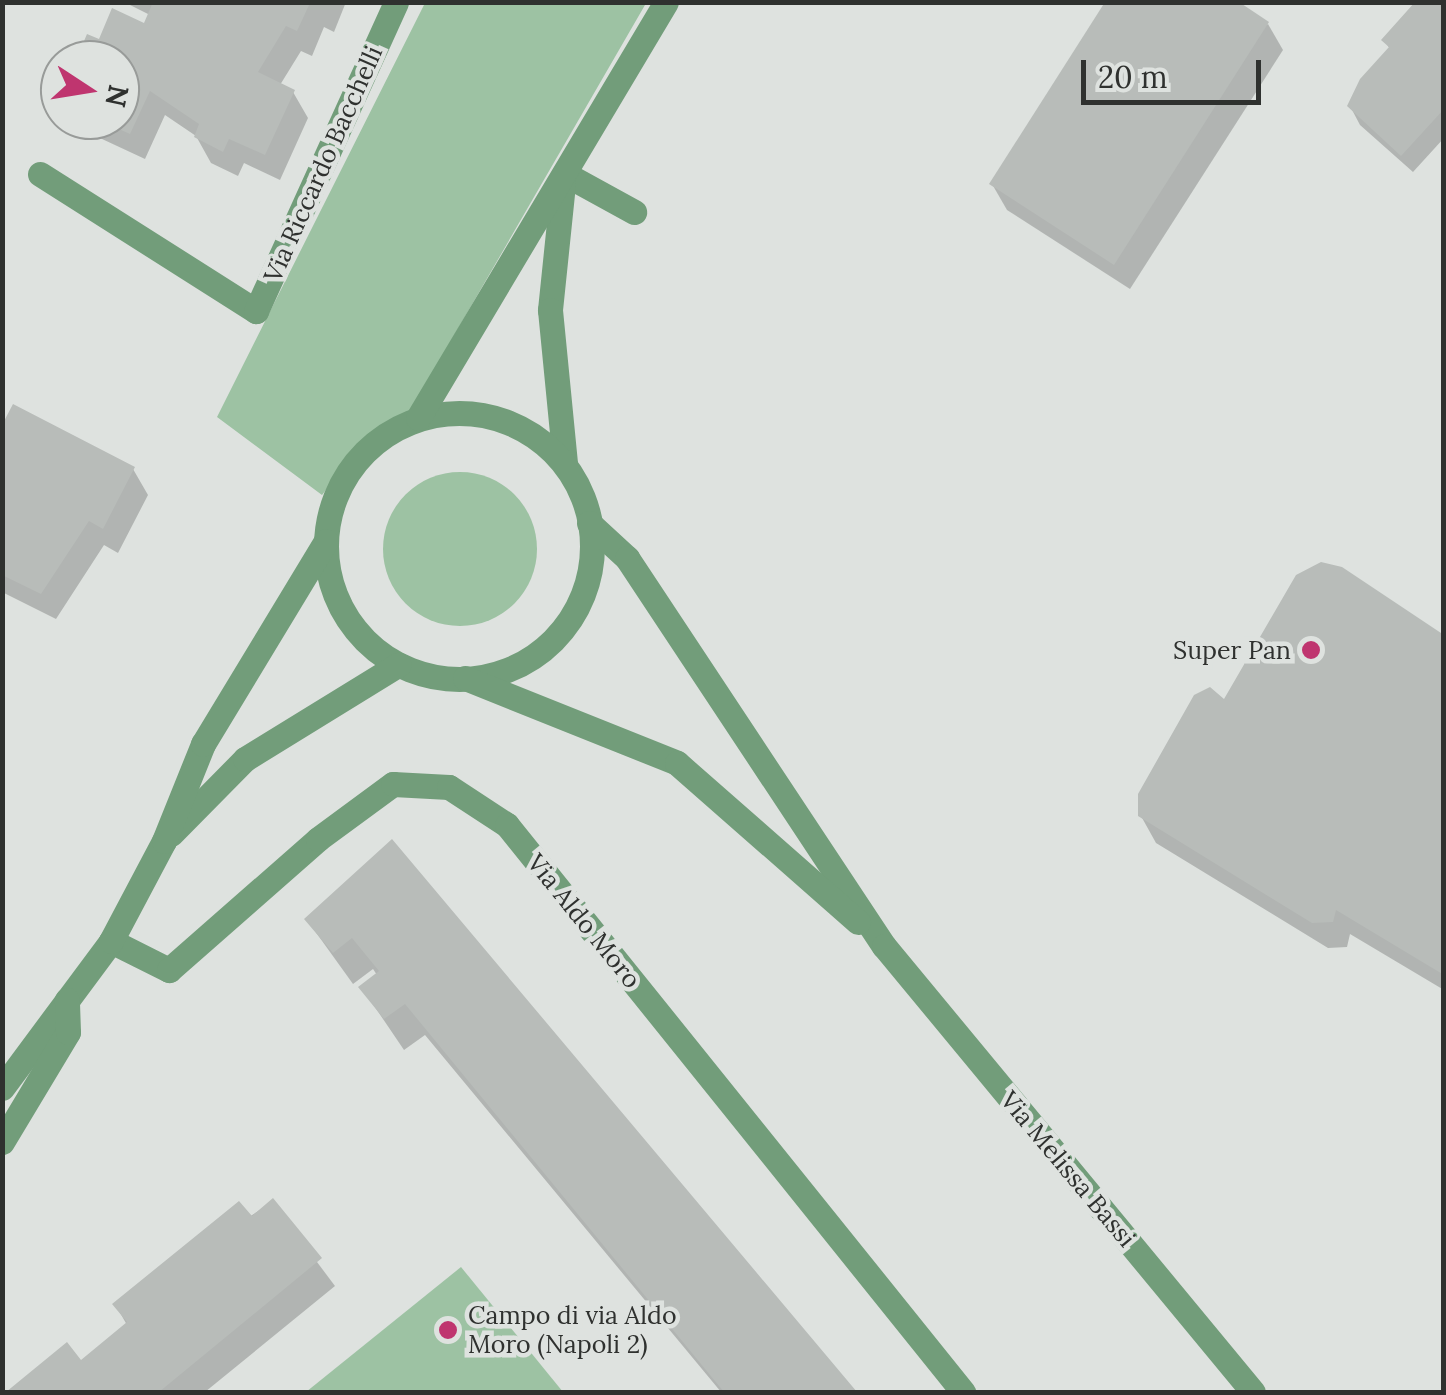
<!DOCTYPE html>
<style>
body{margin:0}
#map{position:relative;width:1446px;height:1395px;overflow:hidden;background:#dee2df;font-family:Lora,serif}
div>[style]{position:absolute}
[style*='--x']{left:calc(var(--x)*1px);top:calc(var(--y)*1px);width:calc(var(--w)*1px);rotate:calc(var(--a)*1deg)}
.green>*{inset:0;background:#9dc2a3}
.round{border-radius:50%}
.shadow>*{inset:0;background:#0003}
.building>*{inset:0;background:#b8bcb9}
.service>*{height:25px;margin:-12.5px;padding:0 12.5px;transform-origin:12.5px;border-radius:12.5px;background:#729d7a}
.minor>*{height:25px;margin:-12.5px;padding:0 12.5px;transform-origin:12.5px;border-radius:12.5px;background:#729d7a}
.tertiary>*{height:25px;margin:-12.5px;padding:0 12.5px;transform-origin:12.5px;border-radius:12.5px;background:#729d7a}
.tertiary>.ring{margin:-12.5px;padding:0;box-sizing:content-box;background:none;border:25px solid #729d7a;border-radius:50%}
.dots>*{width:28px;height:28px;translate:-50% -50%;box-sizing:border-box;border:5px solid #dee2df;border-radius:50%}
span{translate:-50% -50%;white-space:nowrap;text-align:center;line-height:1.15;-webkit-text-stroke:9px #dee2df;paint-order:stroke}
.street-label{font-size:25px;color:#2f312f}
.poi-label{font-size:25px;color:#2f312f}
.right{translate:-100% -50%;text-align:right}
.left{translate:0 -50%;text-align:left}
.frame{position:absolute;inset:0;border:5px solid #2f312f;pointer-events:none}
.north{position:absolute;left:40px;top:40px;width:100px;height:100px;box-sizing:border-box;background:#dee2df;border:2px solid #989b99;border-radius:50%;rotate:102deg;font-size:28px;font-weight:700;line-height:40px;text-align:center;color:#2f312f}
.north::after{content:'';display:block;margin:auto;width:35px;height:45px;background:#bf356f;clip-path:polygon(50% 0,100% 100%,50% 72%,0 100%)}
.scale{position:absolute;left:1081px;top:60px;width:180px;height:45px;box-sizing:border-box;border:5px solid #2f312f;border-top:0;padding-left:12px;font-size:30px;line-height:35px;white-space:nowrap;color:#2f312f;-webkit-text-stroke:8px #dee2df;paint-order:stroke}
</style>
<div id="map">
<div class="green">
<i style="clip-path:polygon(425px 3px,645px 5px,411px 410px,369px 435px,322px 495px,217px 417px)"></i>
<i class="round" style="left:383px;top:472px;width:154px;height:154px"></i>
<i style="clip-path:polygon(461px 1267px,563px 1392px,306px 1392px)"></i>
</div>
<div class="shadow">
<i style="clip-path:polygon(124px 2px,346px 2px,334px 32px,324px 27px,312px 56px,301px 51px,280px 85px,293px 92px,308px 118px,280px 180px,244px 163px,238px 176px,211px 163px,196px 136px,165px 115px,145px 159px,87px 132px,80px 120px,120px 120px,120px 60px,79px 60px,100px 42px,145px 26px,150px 15px)"></i>
<i style="clip-path:polygon(1444px 2px,1444px 138px,1413px 172px,1360px 125px,1350px 106px,1390px 49px,1384px 40px)"></i>
<i style="clip-path:polygon(1268px 24px,1283px 50px,1130px 289px,1007px 210px,992px 184px)"></i>
<i style="clip-path:polygon(2px 431px,133px 469px,148px 495px,118px 553px,104px 545px,56px 619px,2px 592px)"></i>
<i style="clip-path:polygon(1444px 637px,1444px 990px,1350px 934px,1347px 947px,1328px 948px,1156px 843px,1141px 816px,1225px 703px)"></i>
<i style="clip-path:polygon(391px 843px,854px 1392px,721px 1392px,425px 1035px,404px 1050px,362px 988px,377px 975px,373px 969px,353px 984px,307px 920px)"></i>
<i style="clip-path:polygon(272px 1202px,335px 1286px,205px 1392px,10px 1392px,67px 1346px,81px 1363px,127px 1325px,115px 1304px)"></i>
</div>
<div class="building">
<i style="clip-path:polygon(153px 2px,321px 2px,310px 3px,297px 31px,286px 26px,258px 72px,295px 90px,265px 155px,229px 139px,223px 152px,194px 137px,199px 124px,150px 91px,130px 134px,99px 120px,120px 120px,120px 60px,76px 60px,87px 34px,99px 39px,112px 8px,144px 23px)"></i>
<i style="clip-path:polygon(1105px 2px,1239px 2px,1269px 22px,1114px 265px,989px 184px)"></i>
<i style="clip-path:polygon(1415px 2px,1444px 2px,1444px 109px,1401px 156px,1347px 106px,1360px 79px,1389px 47px,1381px 40px)"></i>
<i style="clip-path:polygon(13px 404px,135px 467px,103px 529px,89px 521px,41px 594px,2px 575px,2px 425px)"></i>
<i style="clip-path:polygon(1321px 562px,1342px 567px,1444px 635px,1444px 975px,1336px 910px,1333px 922px,1312px 923px,1138px 816px,1138px 794px,1194px 695px,1210px 687px,1224px 699px,1296px 575px)"></i>
<i style="clip-path:polygon(392px 839px,857px 1392px,724px 1392px,405px 1004px,384px 1019px,358px 987px,379px 971px,352px 938px,333px 953px,304px 919px)"></i>
<i style="clip-path:polygon(273px 1198px,322px 1258px,159px 1392px,6px 1392px,67px 1342px,81px 1360px,127px 1322px,112px 1304px,239px 1201px,252px 1216px)"></i>
</div>
<div class="service">
<i style="--x:565;--y:174;--w:79;--a:28.8"></i>
</div>
<div class="minor">
<i style="--x:40;--y:174;--w:256;--a:32.4"></i>
<i style="--x:256;--y:311;--w:339;--a:-65.6"></i>
<i style="--x:111;--y:941;--w:65;--a:26.6"></i>
<i style="--x:169;--y:970;--w:198;--a:-41.3"></i>
<i style="--x:318;--y:839;--w:93;--a:-36.3"></i>
<i style="--x:393;--y:784;--w:56;--a:3.1"></i>
<i style="--x:449;--y:787;--w:69;--a:33.2"></i>
<i style="--x:507;--y:825;--w:728;--a:51.19"></i>
</div>
<div class="tertiary">
<i style="--x:563;--y:184;--w:127;--a:95.9"></i>
<i style="--x:550;--y:310;--w:154;--a:84.4"></i>
<i class="ring" style="left:326px;top:413px;width:241px;height:241px"></i>
<i style="--x:418;--y:418;--w:484;--a:-59.2"></i>
<i style="--x:589;--y:523;--w:52;--a:42.6"></i>
<i style="--x:627;--y:558;--w:465;--a:56.5"></i>
<i style="--x:884;--y:946;--w:579;--a:50.4"></i>
<i style="--x:465;--y:678;--w:228;--a:21.8"></i>
<i style="--x:677;--y:763;--w:241;--a:41.3"></i>
<i style="--x:171;--y:834;--w:105;--a:-45.4"></i>
<i style="--x:245;--y:759;--w:180;--a:-31.6"></i>
<i style="--x:2;--y:1088;--w:183;--a:-53.4"></i>
<i style="--x:111;--y:941;--w:113;--a:-62.1"></i>
<i style="--x:164;--y:841;--w:105;--a:-68.1"></i>
<i style="--x:203;--y:744;--w:237;--a:-58.8"></i>
<i style="--x:2;--y:1142;--w:128;--a:-59"></i>
<i style="--x:68;--y:1032;--w:32;--a:-92"></i>
</div>
<div class="dots">
<i style="left:1311px;top:650px;background:#bf356f"></i>
<i style="left:448px;top:1330px;background:#bf356f"></i>
</div>
<div class="street-label">
<span style="left:323px;top:164px;rotate:-66deg">Via Riccardo Bacchelli</span>
<span style="left:584px;top:921px;rotate:51deg">Via Aldo Moro</span>
<span style="left:1068px;top:1169px;rotate:50deg">Via Melissa Bassi</span>
</div>
<div class="poi-label">
<span class="right" style="left:1291px;top:650px">Super Pan</span>
<span class="left" style="left:468px;top:1330px">Campo di via Aldo<br>Moro (Napoli 2)</span>
</div>
<div class="frame"></div>
<div class="north">N</div>
<div class="scale">20 m</div>
</div>
